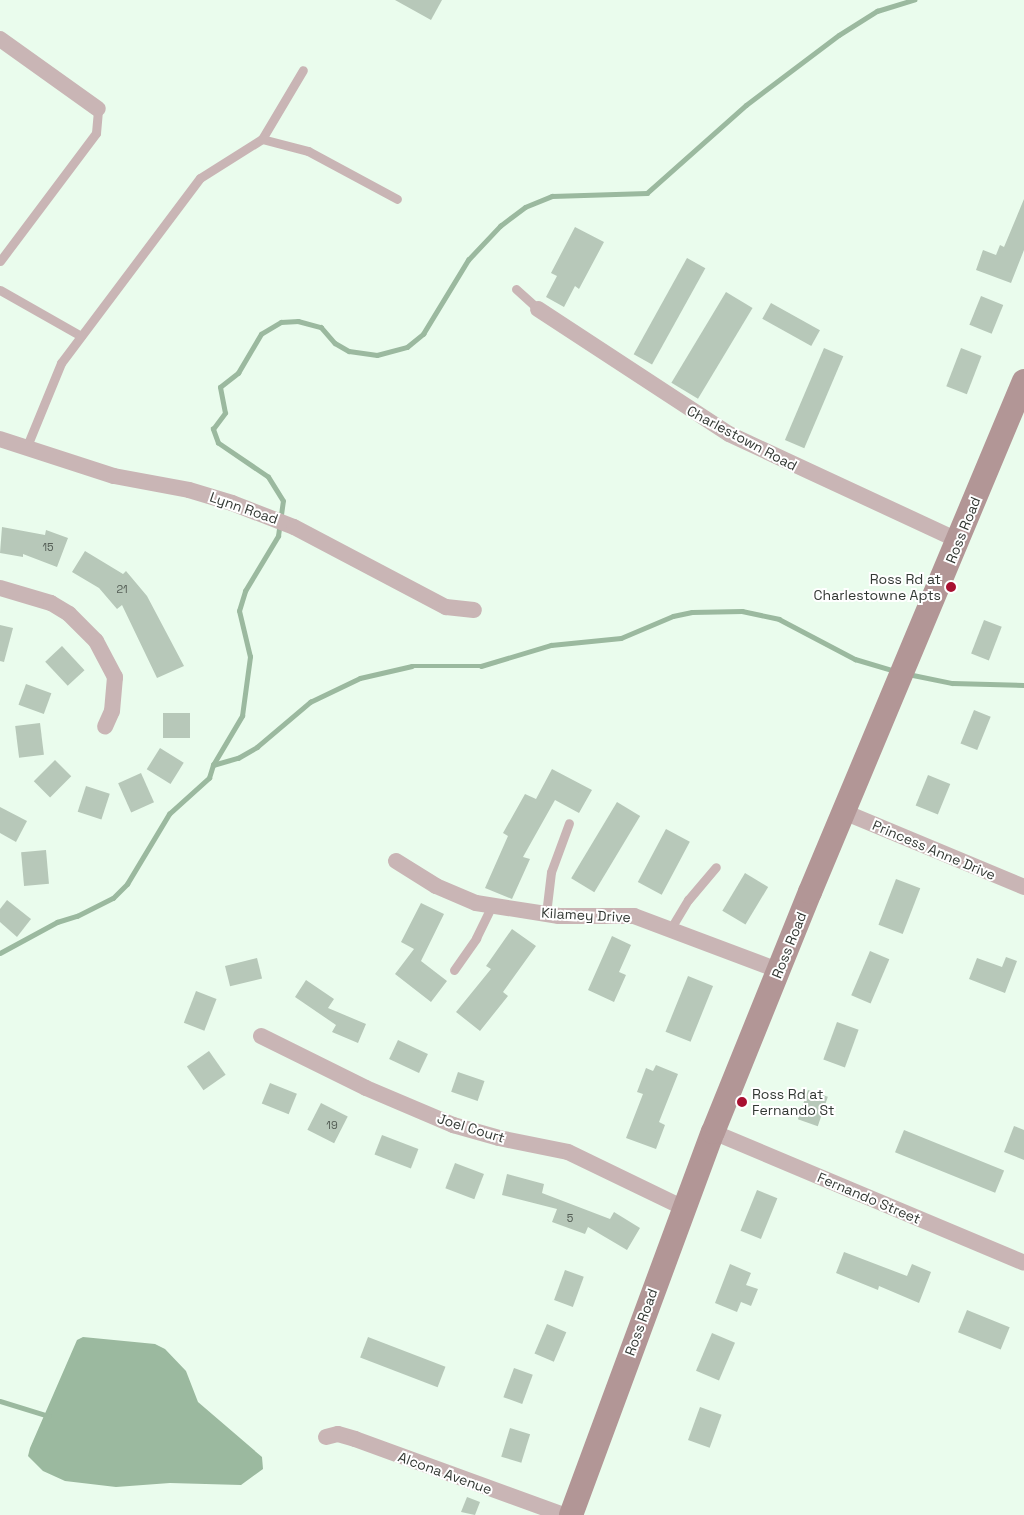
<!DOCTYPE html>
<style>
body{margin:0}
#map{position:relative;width:1024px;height:1515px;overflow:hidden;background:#eafced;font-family:"Space Grotesk",sans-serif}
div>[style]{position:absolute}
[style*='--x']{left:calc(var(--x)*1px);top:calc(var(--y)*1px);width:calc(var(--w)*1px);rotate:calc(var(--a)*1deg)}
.water>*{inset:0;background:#9bb99f}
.stream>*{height:4.5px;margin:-2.25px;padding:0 2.25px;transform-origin:2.25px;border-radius:2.25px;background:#9bb99f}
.building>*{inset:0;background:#b7c8b9;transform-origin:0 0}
.lane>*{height:9px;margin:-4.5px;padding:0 4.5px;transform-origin:4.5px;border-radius:4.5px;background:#c9b5b5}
.street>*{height:16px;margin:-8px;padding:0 8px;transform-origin:8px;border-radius:8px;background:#c9b5b5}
.secondary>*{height:24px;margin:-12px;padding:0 12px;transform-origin:12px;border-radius:12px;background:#b29696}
.dots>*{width:14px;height:14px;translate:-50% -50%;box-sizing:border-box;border:2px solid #fff;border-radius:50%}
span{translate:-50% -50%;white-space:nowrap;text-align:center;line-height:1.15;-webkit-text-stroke:4px #fff;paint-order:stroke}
.number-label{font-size:11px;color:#545d55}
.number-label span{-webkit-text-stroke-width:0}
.street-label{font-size:14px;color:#333934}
.poi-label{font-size:14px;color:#333934}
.right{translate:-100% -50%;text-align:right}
.left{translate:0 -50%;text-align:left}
</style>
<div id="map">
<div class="water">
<i style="clip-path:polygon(83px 1337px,155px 1344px,165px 1349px,186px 1371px,198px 1402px,262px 1457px,263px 1469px,241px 1485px,170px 1483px,116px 1487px,65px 1481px,43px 1471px,28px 1456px,30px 1448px,77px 1340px)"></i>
</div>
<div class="stream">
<i style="--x:908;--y:674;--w:45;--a:11.6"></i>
<i style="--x:952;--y:683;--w:72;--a:1.6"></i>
<i style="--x:213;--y:765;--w:26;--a:-16"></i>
<i style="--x:238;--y:758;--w:22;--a:-30"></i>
<i style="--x:257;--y:747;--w:70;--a:-40.3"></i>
<i style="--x:310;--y:702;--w:55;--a:-25.6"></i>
<i style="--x:360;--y:678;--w:53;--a:-13"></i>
<i style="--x:412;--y:666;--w:69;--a:0"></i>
<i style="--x:481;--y:666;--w:73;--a:-16.7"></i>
<i style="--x:551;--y:645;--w:70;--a:-5.7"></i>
<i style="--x:621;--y:638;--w:56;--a:-22.9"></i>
<i style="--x:673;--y:616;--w:19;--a:-12"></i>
<i style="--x:692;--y:612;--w:50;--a:-1.1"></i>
<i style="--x:742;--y:611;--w:38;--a:12"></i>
<i style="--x:779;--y:619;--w:86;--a:27.8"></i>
<i style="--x:855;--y:659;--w:42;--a:16.7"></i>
<i style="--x:0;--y:953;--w:65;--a:-28.5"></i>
<i style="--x:57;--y:922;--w:21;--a:-17"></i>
<i style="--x:77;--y:916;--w:40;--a:-26.6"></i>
<i style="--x:113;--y:898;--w:20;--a:-45"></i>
<i style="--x:127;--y:884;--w:82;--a:-59"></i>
<i style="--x:169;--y:814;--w:54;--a:-42"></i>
<i style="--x:209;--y:778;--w:14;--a:-73"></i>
<i style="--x:213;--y:765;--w:57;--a:-59.4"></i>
<i style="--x:242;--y:716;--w:60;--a:-82.3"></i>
<i style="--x:250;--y:657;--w:47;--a:-103.4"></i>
<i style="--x:239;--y:611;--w:21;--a:-73"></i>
<i style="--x:245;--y:591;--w:64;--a:-59"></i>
<i style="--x:278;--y:536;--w:35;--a:-82"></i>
<i style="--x:283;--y:501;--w:28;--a:-122"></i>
<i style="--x:268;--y:477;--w:60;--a:-145.8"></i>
<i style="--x:218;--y:443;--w:15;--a:-110"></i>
<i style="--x:213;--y:429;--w:20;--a:-53"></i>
<i style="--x:225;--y:413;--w:26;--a:-101"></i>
<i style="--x:220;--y:387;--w:23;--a:-38"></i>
<i style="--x:238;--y:373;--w:45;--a:-59.5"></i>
<i style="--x:261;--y:334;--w:23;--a:-31"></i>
<i style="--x:281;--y:322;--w:17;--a:-3"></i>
<i style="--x:298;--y:321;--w:24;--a:15"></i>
<i style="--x:321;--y:327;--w:21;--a:49"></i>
<i style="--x:335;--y:343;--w:16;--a:30"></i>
<i style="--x:349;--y:351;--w:28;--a:8"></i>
<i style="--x:377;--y:355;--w:31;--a:-15"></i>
<i style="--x:407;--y:347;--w:21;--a:-39"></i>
<i style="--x:423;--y:334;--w:87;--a:-58.7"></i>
<i style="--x:468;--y:260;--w:47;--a:-46.7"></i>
<i style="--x:500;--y:226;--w:31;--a:-37"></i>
<i style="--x:525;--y:207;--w:29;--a:-22"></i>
<i style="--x:552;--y:196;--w:95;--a:-1.8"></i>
<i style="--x:647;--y:193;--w:132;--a:-41.6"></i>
<i style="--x:746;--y:105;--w:116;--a:-37"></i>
<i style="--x:839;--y:35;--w:45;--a:-32.3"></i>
<i style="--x:877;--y:11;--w:39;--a:-17"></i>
<i style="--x:0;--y:1401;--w:51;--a:17"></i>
</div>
<div class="building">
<i style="clip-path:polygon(395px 0,442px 0,431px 20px)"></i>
<i style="clip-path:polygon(1024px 199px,1024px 250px,1011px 283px,976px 270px,983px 250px,996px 255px,1000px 245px,1004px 247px)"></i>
<i style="clip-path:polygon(575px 227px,604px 242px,579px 289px,575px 286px,564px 307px,546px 297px,557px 276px,551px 273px)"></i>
<i style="left:687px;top:258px;width:21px;height:110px;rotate:29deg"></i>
<i style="left:726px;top:292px;width:31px;height:106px;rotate:31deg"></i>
<i style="left:981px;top:296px;width:24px;height:31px;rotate:22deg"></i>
<i style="left:771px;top:303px;width:56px;height:18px;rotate:29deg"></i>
<i style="left:824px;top:348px;width:21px;height:100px;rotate:23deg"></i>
<i style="left:961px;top:348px;width:22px;height:41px;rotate:21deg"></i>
<i style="clip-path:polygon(2px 527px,45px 535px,46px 530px,68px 538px,57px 567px,23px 554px,23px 557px,0 553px)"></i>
<i style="clip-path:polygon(85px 551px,123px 574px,126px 571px,147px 596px,184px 666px,157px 678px,122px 605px,117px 609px,99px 588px,72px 572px)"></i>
<i style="left:984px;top:620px;width:19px;height:36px;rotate:21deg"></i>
<i style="clip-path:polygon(0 625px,13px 628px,4px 662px,0 661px)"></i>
<i style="left:62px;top:646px;width:33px;height:23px;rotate:47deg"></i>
<i style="left:26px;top:684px;width:27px;height:22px;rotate:20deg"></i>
<i style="left:974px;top:710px;width:18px;height:36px;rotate:22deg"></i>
<i style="left:163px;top:713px;width:27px;height:25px"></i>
<i style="left:40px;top:723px;width:32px;height:25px;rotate:83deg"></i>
<i style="left:160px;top:748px;width:28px;height:25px;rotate:32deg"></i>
<i style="left:55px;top:760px;width:23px;height:30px;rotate:45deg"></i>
<i style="clip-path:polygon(552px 769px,592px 790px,579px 813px,555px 800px,523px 857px,530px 859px,512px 899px,485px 888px,508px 836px,503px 833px,525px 794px,536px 799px)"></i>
<i style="left:141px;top:773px;width:32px;height:25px;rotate:66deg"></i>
<i style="left:928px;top:775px;width:24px;height:33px;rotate:22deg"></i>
<i style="left:86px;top:786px;width:25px;height:27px;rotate:18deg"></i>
<i style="left:617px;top:802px;width:27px;height:89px;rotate:31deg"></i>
<i style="clip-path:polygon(0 807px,27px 821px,16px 842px,0 833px)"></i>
<i style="left:666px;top:829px;width:27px;height:60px;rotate:28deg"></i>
<i style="left:46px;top:850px;width:34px;height:25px;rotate:85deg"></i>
<i style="left:745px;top:873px;width:27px;height:44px;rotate:31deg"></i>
<i style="left:896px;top:879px;width:26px;height:49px;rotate:21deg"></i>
<i style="clip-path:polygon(7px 900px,31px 919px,17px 937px,0 922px,0 909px)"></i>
<i style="clip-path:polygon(421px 903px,444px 914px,421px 961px,447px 981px,431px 1002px,395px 974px,414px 949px,401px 942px)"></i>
<i style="clip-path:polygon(512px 929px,536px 946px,503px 992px,508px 996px,480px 1031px,456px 1012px,491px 969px,486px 966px)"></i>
<i style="clip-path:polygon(612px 936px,631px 945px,619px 972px,626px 975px,614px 1002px,588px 990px)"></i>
<i style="left:870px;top:951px;width:21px;height:48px;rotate:23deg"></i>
<i style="clip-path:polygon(1006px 957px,1017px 961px,1005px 993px,969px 979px,977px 958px,1002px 967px)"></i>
<i style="left:257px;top:958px;width:21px;height:33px;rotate:76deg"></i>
<i style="left:688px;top:976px;width:27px;height:60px;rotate:22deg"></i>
<i style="clip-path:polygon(306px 980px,334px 999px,328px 1008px,366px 1024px,358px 1043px,332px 1032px,336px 1025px,295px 997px)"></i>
<i style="left:196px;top:991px;width:22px;height:34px;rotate:21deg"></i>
<i style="left:837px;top:1022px;width:23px;height:40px;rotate:20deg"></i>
<i style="left:398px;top:1040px;width:33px;height:21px;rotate:25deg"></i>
<i style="left:209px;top:1051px;width:29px;height:27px;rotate:55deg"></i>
<i style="clip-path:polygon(656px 1065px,678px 1074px,659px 1122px,665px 1125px,656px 1149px,626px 1138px,643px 1094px,637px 1092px,646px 1068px,653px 1071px)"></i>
<i style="left:458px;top:1072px;width:28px;height:21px;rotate:19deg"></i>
<i style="left:270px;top:1083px;width:29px;height:22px;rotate:22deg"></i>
<i style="left:808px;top:1090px;width:21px;height:31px;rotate:19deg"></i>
<i style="left:321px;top:1103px;width:30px;height:30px;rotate:27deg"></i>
<i style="clip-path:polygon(1014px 1126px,1024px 1130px,1024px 1160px,1004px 1152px)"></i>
<i style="left:904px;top:1130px;width:108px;height:24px;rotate:22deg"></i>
<i style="left:382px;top:1135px;width:39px;height:21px;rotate:21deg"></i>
<i style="left:455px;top:1163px;width:31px;height:27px;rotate:21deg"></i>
<i style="clip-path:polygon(507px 1174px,544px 1184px,542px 1193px,610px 1219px,614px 1212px,640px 1228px,627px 1250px,588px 1227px,585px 1234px,552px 1222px,557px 1209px,502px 1195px)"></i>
<i style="left:757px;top:1190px;width:22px;height:44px;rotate:22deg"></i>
<i style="clip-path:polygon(844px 1252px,907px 1276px,912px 1264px,931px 1272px,919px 1303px,879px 1286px,878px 1290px,836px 1273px)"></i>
<i style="clip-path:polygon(730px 1264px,751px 1273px,746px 1285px,758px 1289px,751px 1306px,741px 1302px,737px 1312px,715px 1303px)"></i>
<i style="left:565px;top:1270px;width:20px;height:32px;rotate:20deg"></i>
<i style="left:967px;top:1310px;width:46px;height:24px;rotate:22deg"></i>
<i style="left:547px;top:1324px;width:21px;height:32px;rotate:23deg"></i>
<i style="left:712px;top:1333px;width:25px;height:41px;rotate:23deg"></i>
<i style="left:368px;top:1337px;width:83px;height:22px;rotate:21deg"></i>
<i style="left:514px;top:1368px;width:20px;height:31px;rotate:20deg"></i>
<i style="left:700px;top:1407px;width:23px;height:35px;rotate:20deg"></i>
<i style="left:510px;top:1428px;width:21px;height:30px;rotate:17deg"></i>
<i style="clip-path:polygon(467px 1497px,480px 1502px,475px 1515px,461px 1512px)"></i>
</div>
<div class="lane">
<i style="--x:262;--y:139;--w:80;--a:-59.3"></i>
<i style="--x:0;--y:261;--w:160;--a:-53.1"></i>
<i style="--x:96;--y:133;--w:24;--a:-85"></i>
<i style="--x:516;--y:289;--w:30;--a:42"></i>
<i style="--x:0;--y:290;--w:93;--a:29.6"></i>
<i style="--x:27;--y:446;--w:90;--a:-67.7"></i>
<i style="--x:61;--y:363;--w:231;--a:-53.1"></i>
<i style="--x:200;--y:178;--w:73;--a:-32.2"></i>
<i style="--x:262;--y:139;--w:48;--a:14.6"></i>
<i style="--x:308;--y:151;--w:101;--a:28.3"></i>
<i style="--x:546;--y:914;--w:42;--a:-83.2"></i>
<i style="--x:551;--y:872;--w:52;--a:-69.8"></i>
<i style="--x:671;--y:928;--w:33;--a:-59"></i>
<i style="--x:688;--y:900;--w:43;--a:-49.7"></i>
<i style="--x:454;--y:970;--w:39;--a:-55"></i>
<i style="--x:476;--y:938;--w:34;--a:-64"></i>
</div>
<div class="street">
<i style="--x:0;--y:39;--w:120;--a:35.5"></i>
<i style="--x:538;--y:309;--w:228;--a:33.2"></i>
<i style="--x:729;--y:434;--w:254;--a:24.9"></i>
<i style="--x:0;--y:439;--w:120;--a:18"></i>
<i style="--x:114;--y:476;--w:76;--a:10.6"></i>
<i style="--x:189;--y:490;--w:45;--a:16.8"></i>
<i style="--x:232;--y:503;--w:66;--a:21.2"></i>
<i style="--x:294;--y:527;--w:172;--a:27.8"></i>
<i style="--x:446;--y:607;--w:28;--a:6"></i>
<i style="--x:0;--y:588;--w:53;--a:16.4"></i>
<i style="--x:51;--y:603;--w:21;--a:31"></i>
<i style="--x:69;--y:614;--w:38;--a:45"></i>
<i style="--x:96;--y:641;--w:41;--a:62.2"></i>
<i style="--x:115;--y:677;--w:34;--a:95"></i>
<i style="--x:112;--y:711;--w:17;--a:114"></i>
<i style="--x:844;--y:812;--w:195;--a:22.6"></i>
<i style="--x:396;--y:861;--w:47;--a:32"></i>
<i style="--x:436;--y:886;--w:43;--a:23"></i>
<i style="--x:476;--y:903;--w:84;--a:8.9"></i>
<i style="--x:559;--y:916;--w:75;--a:0"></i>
<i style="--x:634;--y:916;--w:154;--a:20.6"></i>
<i style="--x:261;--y:1036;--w:117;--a:26.3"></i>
<i style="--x:366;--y:1088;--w:95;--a:23"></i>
<i style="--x:453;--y:1125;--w:48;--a:15.8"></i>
<i style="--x:499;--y:1138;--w:70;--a:11.5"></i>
<i style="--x:568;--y:1152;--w:129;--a:25.8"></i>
<i style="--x:713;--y:1132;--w:337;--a:22.8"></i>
<i style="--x:326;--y:1437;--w:12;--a:-14"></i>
<i style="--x:338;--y:1434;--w:18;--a:16"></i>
<i style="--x:355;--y:1439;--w:222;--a:20"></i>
</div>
<div class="secondary">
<i style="--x:571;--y:1515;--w:408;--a:-69.7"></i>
<i style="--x:713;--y:1132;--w:259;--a:-68"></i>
<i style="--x:810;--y:892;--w:554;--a:-67.28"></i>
</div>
<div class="dots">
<i style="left:951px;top:587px;background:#a81031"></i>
<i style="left:742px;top:1102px;background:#a81031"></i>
</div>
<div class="number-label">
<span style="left:48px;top:547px">15</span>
<span style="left:122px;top:589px">21</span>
<span style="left:332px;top:1125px">19</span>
<span style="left:570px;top:1218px">5</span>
</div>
<div class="street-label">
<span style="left:742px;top:438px;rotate:28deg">Charlestown Road</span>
<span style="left:244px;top:508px;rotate:19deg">Lynn Road</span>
<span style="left:963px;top:530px;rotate:-68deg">Ross Road</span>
<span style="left:934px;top:850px;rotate:23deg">Princess Anne Drive</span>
<span style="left:586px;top:915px;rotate:3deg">Kilamey Drive</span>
<span style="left:789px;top:945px;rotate:-68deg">Ross Road</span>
<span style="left:471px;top:1128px;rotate:17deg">Joel Court</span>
<span style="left:869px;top:1198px;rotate:23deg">Fernando Street</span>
<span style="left:641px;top:1322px;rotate:-70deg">Ross Road</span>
<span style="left:445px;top:1473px;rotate:20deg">Alcona Avenue</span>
</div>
<div class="poi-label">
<span class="right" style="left:941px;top:587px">Ross Rd at<br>Charlestowne Apts</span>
<span class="left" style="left:752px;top:1102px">Ross Rd at<br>Fernando St</span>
</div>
</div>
